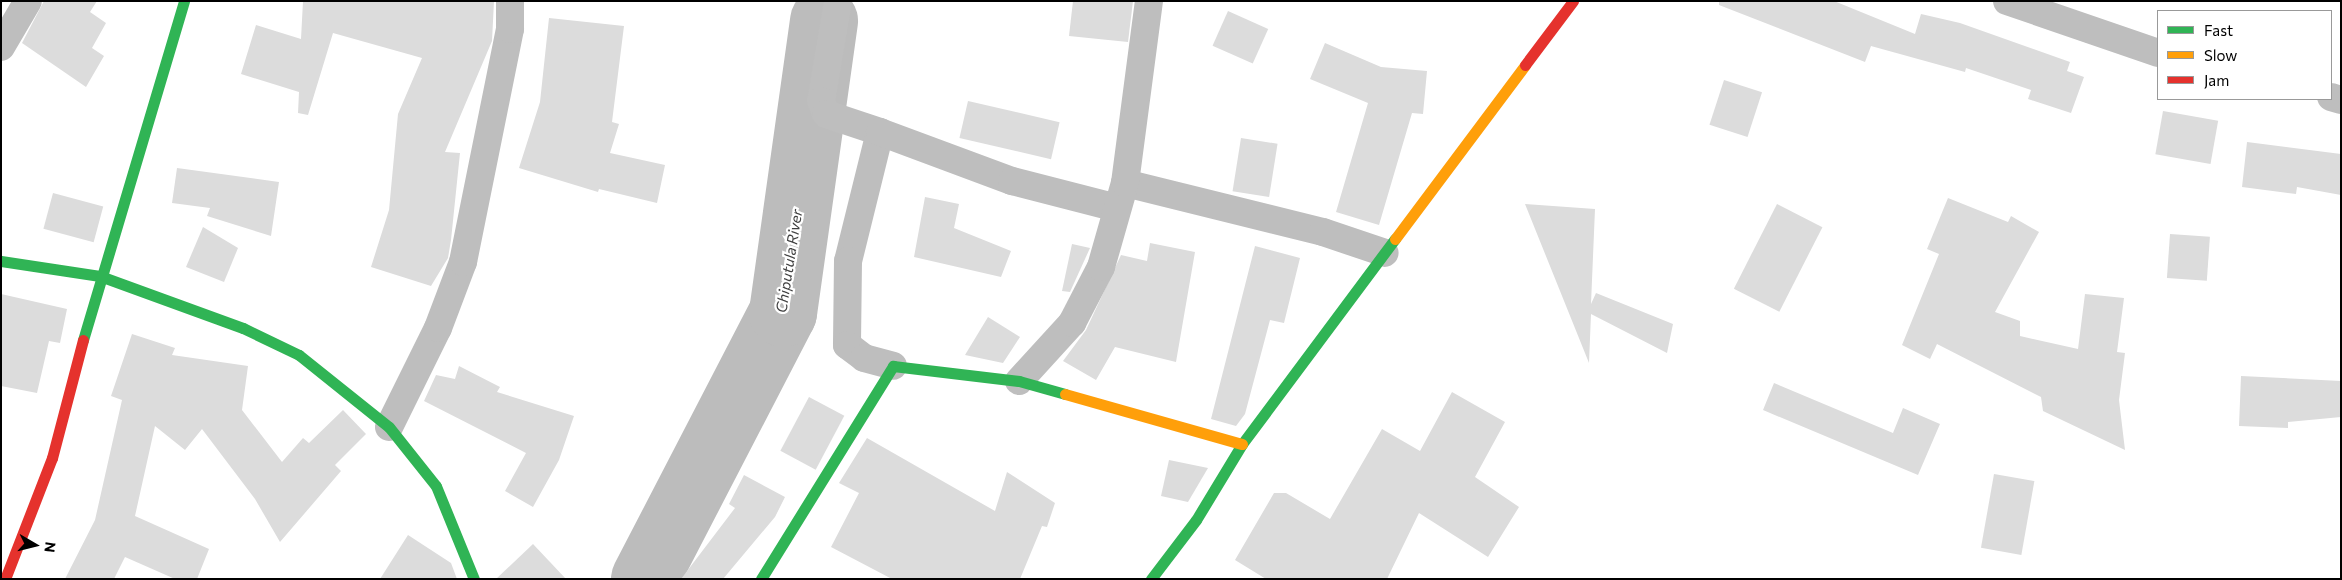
<!DOCTYPE html>
<style>
body{margin:0}
#map{position:relative;width:2342px;height:580px;overflow:hidden;background:#fff;font-family:Commissioner,sans-serif}
div>[style]{position:absolute}
[style*='--x']{left:calc(var(--x)*1px);top:calc(var(--y)*1px);width:calc(var(--w)*1px);rotate:calc(var(--a)*1deg)}
.river>*{height:68px;margin:-34px;padding:0 34px;transform-origin:34px;border-radius:34px;background:#bcbcbc}
.building>*{inset:0;background:#dcdcdc;transform-origin:0 0}
.street>*{height:28px;margin:-14px;padding:0 14px;transform-origin:14px;border-radius:14px;background:#bebebe}
.fast>*{height:11px;margin:-5.5px;padding:0 5.5px;transform-origin:5.5px;border-radius:5.5px;background:#30b455}
.slow>*{height:11px;margin:-5.5px;padding:0 5.5px;transform-origin:5.5px;border-radius:5.5px;background:#ff9f0a}
.jam>*{height:11px;margin:-5.5px;padding:0 5.5px;transform-origin:5.5px;border-radius:5.5px;background:#e5322d}
span{translate:-50% -50%;white-space:nowrap;text-align:center;line-height:1.15;-webkit-text-stroke:4.5px #fff;paint-order:stroke}
.water-label{font-size:15px;color:#404040;font-style:italic}
.frame{position:absolute;inset:0;border:2px solid #000;pointer-events:none}
.legend{position:absolute;left:2157px;top:10px;width:175px;height:90px;box-sizing:border-box;background:#fff;border:1px solid #999;margin:0;padding:6px 9px;list-style:none;font-size:15px;color:#000}
.legend li{display:flex;align-items:center;gap:10px;height:25px}
.legend b{width:25px;border:1px solid #999}
.north{position:absolute;left:10px;top:520px;width:50px;height:50px;-webkit-text-stroke:4px #fff;paint-order:stroke;rotate:98deg;font-size:14px;font-weight:700;line-height:20px;text-align:center;color:#000}
.north::after{content:'';display:block;margin:auto;width:18px;height:22px;background:#000;clip-path:polygon(50% 0,100% 100%,50% 72%,0 100%)}
</style>
<div id="map">
<div class="river">
<i style="--x:645;--y:579;--w:300;--a:-62.6"></i>
<i style="--x:783;--y:313;--w:295;--a:-82"></i>
</div>
<div class="building">
<i style="clip-path:polygon(44px 1px,97px 1px,90px 12px,106px 23px,92px 48px,104px 56px,86px 87px,22px 43px)"></i>
<i style="clip-path:polygon(303px 1px,494px 1px,492px 41px,445px 152px,460px 153px,451px 240px,448px 258px,431px 286px,371px 267px,389px 210px,398px 114px,422px 58px,333px 33px,308px 115px,298px 113px,299px 92px,241px 74px,256px 25px,301px 39px)"></i>
<i style="clip-path:polygon(1073px 1px,1133px 1px,1128px 42px,1069px 36px)"></i>
<i style="clip-path:polygon(1719px 1px,1834px 1px,1915px 34px,1921px 14px,1960px 23px,2070px 62px,2067px 71px,2084px 77px,2071px 113px,2028px 99px,2031px 90px,1966px 68px,1965px 72px,1871px 46px,1865px 62px,1719px 5px)"></i>
<i style="left:1228px;top:11px;width:44px;height:38px;rotate:24deg"></i>
<i style="clip-path:polygon(549px 18px,624px 26px,612px 122px,619px 124px,610px 153px,665px 165px,657px 203px,599px 189px,598px 192px,519px 168px,540px 102px)"></i>
<i style="clip-path:polygon(1325px 43px,1381px 67px,1427px 71px,1423px 114px,1412px 113px,1379px 225px,1336px 212px,1368px 103px,1310px 79px)"></i>
<i style="left:1724px;top:80px;width:40px;height:47px;rotate:18deg"></i>
<i style="left:968px;top:101px;width:94px;height:38px;rotate:13deg"></i>
<i style="left:2163px;top:111px;width:56px;height:44px;rotate:10deg"></i>
<i style="left:1241px;top:138px;width:37px;height:54px;rotate:9deg"></i>
<i style="clip-path:polygon(2247px 142px,2341px 154px,2341px 195px,2297px 187px,2296px 194px,2242px 187px)"></i>
<i style="clip-path:polygon(177px 168px,279px 182px,271px 236px,207px 216px,210px 208px,172px 203px)"></i>
<i style="left:53px;top:193px;width:52px;height:37px;rotate:15deg"></i>
<i style="clip-path:polygon(925px 197px,959px 204px,954px 228px,1011px 251px,1001px 277px,914px 257px)"></i>
<i style="clip-path:polygon(1948px 198px,2008px 222px,2011px 216px,2039px 232px,1995px 312px,2020px 321px,2020px 336px,2078px 349px,2085px 294px,2124px 298px,2117px 352px,2125px 353px,2119px 400px,2125px 450px,2043px 411px,2041px 397px,1937px 344px,1930px 359px,1902px 345px,1939px 254px,1927px 249px)"></i>
<i style="clip-path:polygon(1525px 204px,1595px 209px,1591px 304px,1596px 293px,1673px 324px,1667px 353px,1591px 314px,1589px 363px)"></i>
<i style="left:1777px;top:204px;width:51px;height:95px;rotate:27deg"></i>
<i style="clip-path:polygon(203px 227px,238px 248px,224px 282px,186px 267px)"></i>
<i style="left:2170px;top:234px;width:40px;height:44px;rotate:4deg"></i>
<i style="clip-path:polygon(1150px 243px,1195px 252px,1176px 362px,1115px 347px,1096px 380px,1063px 361px,1086px 330px,1121px 255px,1147px 261px)"></i>
<i style="clip-path:polygon(1072px 244px,1090px 248px,1070px 292px,1062px 291px)"></i>
<i style="clip-path:polygon(1255px 246px,1300px 258px,1284px 323px,1270px 320px,1245px 414px,1236px 426px,1211px 419px)"></i>
<i style="clip-path:polygon(1px 294px,67px 309px,60px 343px,49px 341px,37px 393px,1px 386px)"></i>
<i style="clip-path:polygon(988px 317px,1020px 337px,1003px 363px,965px 355px)"></i>
<i style="clip-path:polygon(132px 334px,175px 348px,172px 355px,248px 366px,242px 410px,282px 462px,303px 438px,309px 443px,343px 410px,366px 434px,335px 465px,341px 471px,280px 542px,255px 499px,202px 429px,185px 450px,155px 426px,135px 516px,209px 549px,197px 579px,175px 579px,125px 557px,114px 579px,65px 579px,95px 520px,122px 400px,111px 396px)"></i>
<i style="clip-path:polygon(459px 366px,500px 387px,497px 392px,574px 416px,559px 460px,533px 507px,505px 491px,526px 453px,424px 401px,436px 375px,455px 379px)"></i>
<i style="clip-path:polygon(2241px 376px,2341px 381px,2341px 417px,2288px 422px,2288px 428px,2239px 426px)"></i>
<i style="clip-path:polygon(1774px 383px,1893px 433px,1903px 408px,1940px 424px,1918px 475px,1763px 410px)"></i>
<i style="clip-path:polygon(1452px 392px,1505px 422px,1475px 477px,1519px 507px,1488px 557px,1419px 513px,1387px 579px,1266px 579px,1235px 560px,1274px 493px,1286px 493px,1330px 519px,1382px 429px,1420px 451px)"></i>
<i style="left:809px;top:397px;width:40px;height:61px;rotate:28deg"></i>
<i style="clip-path:polygon(867px 438px,995px 511px,1007px 472px,1055px 503px,1047px 527px,1042px 526px,1020px 579px,892px 579px,831px 547px,859px 493px,839px 483px)"></i>
<i style="clip-path:polygon(1169px 460px,1208px 468px,1188px 502px,1161px 496px)"></i>
<i style="left:1994px;top:474px;width:41px;height:75px;rotate:10deg"></i>
<i style="clip-path:polygon(744px 475px,785px 497px,775px 517px,723px 579px,681px 579px,735px 508px,729px 504px)"></i>
<i style="clip-path:polygon(408px 535px,451px 563px,457px 579px,380px 579px)"></i>
<i style="clip-path:polygon(533px 544px,566px 579px,496px 579px)"></i>
</div>
<div class="street">
<i style="--x:838;--y:1;--w:101;--a:99.6"></i>
<i style="--x:821;--y:101;--w:14;--a:69"></i>
<i style="--x:826;--y:114;--w:57;--a:18.4"></i>
<i style="--x:880;--y:132;--w:133;--a:103.9"></i>
<i style="--x:848;--y:261;--w:84;--a:90.7"></i>
<i style="--x:847;--y:345;--w:21;--a:37"></i>
<i style="--x:864;--y:358;--w:30;--a:15"></i>
<i style="--x:2007;--y:1;--w:160;--a:19"></i>
<i style="--x:1;--y:47;--w:53;--a:-59.6"></i>
<i style="--x:2331;--y:97;--w:10;--a:17"></i>
<i style="--x:880;--y:132;--w:141;--a:20.4"></i>
<i style="--x:1012;--y:181;--w:108;--a:14.4"></i>
<i style="--x:1125;--y:183;--w:204;--a:13.9"></i>
<i style="--x:1323;--y:232;--w:65;--a:18.7"></i>
<i style="--x:1019;--y:381;--w:79;--a:-47.6"></i>
<i style="--x:1072;--y:323;--w:63;--a:-62.6"></i>
<i style="--x:1101;--y:267;--w:87;--a:-74.1"></i>
<i style="--x:1125;--y:183;--w:184;--a:-82.5"></i>
<i style="--x:389;--y:427;--w:110;--a:-63.7"></i>
<i style="--x:438;--y:328;--w:71;--a:-69.3"></i>
<i style="--x:463;--y:262;--w:238;--a:-78.6"></i>
<i style="--x:510;--y:29;--w:28;--a:-90"></i>
</div>
<div class="fast">
<i style="--x:1;--y:261;--w:100;--a:8.6"></i>
<i style="--x:100;--y:276;--w:152;--a:20"></i>
<i style="--x:243;--y:328;--w:62;--a:25.7"></i>
<i style="--x:299;--y:355;--w:115;--a:38.7"></i>
<i style="--x:389;--y:427;--w:75;--a:51.5"></i>
<i style="--x:436;--y:486;--w:100;--a:67.8"></i>
<i style="--x:83;--y:340;--w:354;--a:-73.4"></i>
<i style="--x:761;--y:579;--w:251;--a:-58.2"></i>
<i style="--x:893;--y:366;--w:127;--a:6.8"></i>
<i style="--x:1019;--y:381;--w:48;--a:15.8"></i>
<i style="--x:1151;--y:579;--w:74;--a:-52.7"></i>
<i style="--x:1196;--y:520;--w:89;--a:-58.8"></i>
<i style="--x:1242;--y:444;--w:256;--a:-53.3"></i>
</div>
<div class="slow">
<i style="--x:1395;--y:239;--w:217;--a:-53.2"></i>
<i style="--x:1065;--y:394;--w:184;--a:15.8"></i>
</div>
<div class="jam">
<i style="--x:1525;--y:65;--w:80;--a:-53.1"></i>
<i style="--x:5;--y:579;--w:130;--a:-68.8"></i>
<i style="--x:52;--y:458;--w:122;--a:-75.3"></i>
</div>
<div class="water-label">
<span style="left:789px;top:261px;rotate:-81deg">Chiputula River</span>
</div>
<div class="frame"></div>
<ul class="legend">
<li><b style="height:6px;background:#30b455"></b>Fast</li>
<li><b style="height:6px;background:#ff9f0a"></b>Slow</li>
<li><b style="height:6px;background:#e5322d"></b>Jam</li>
</ul>
<div class="north">N</div>
</div>
